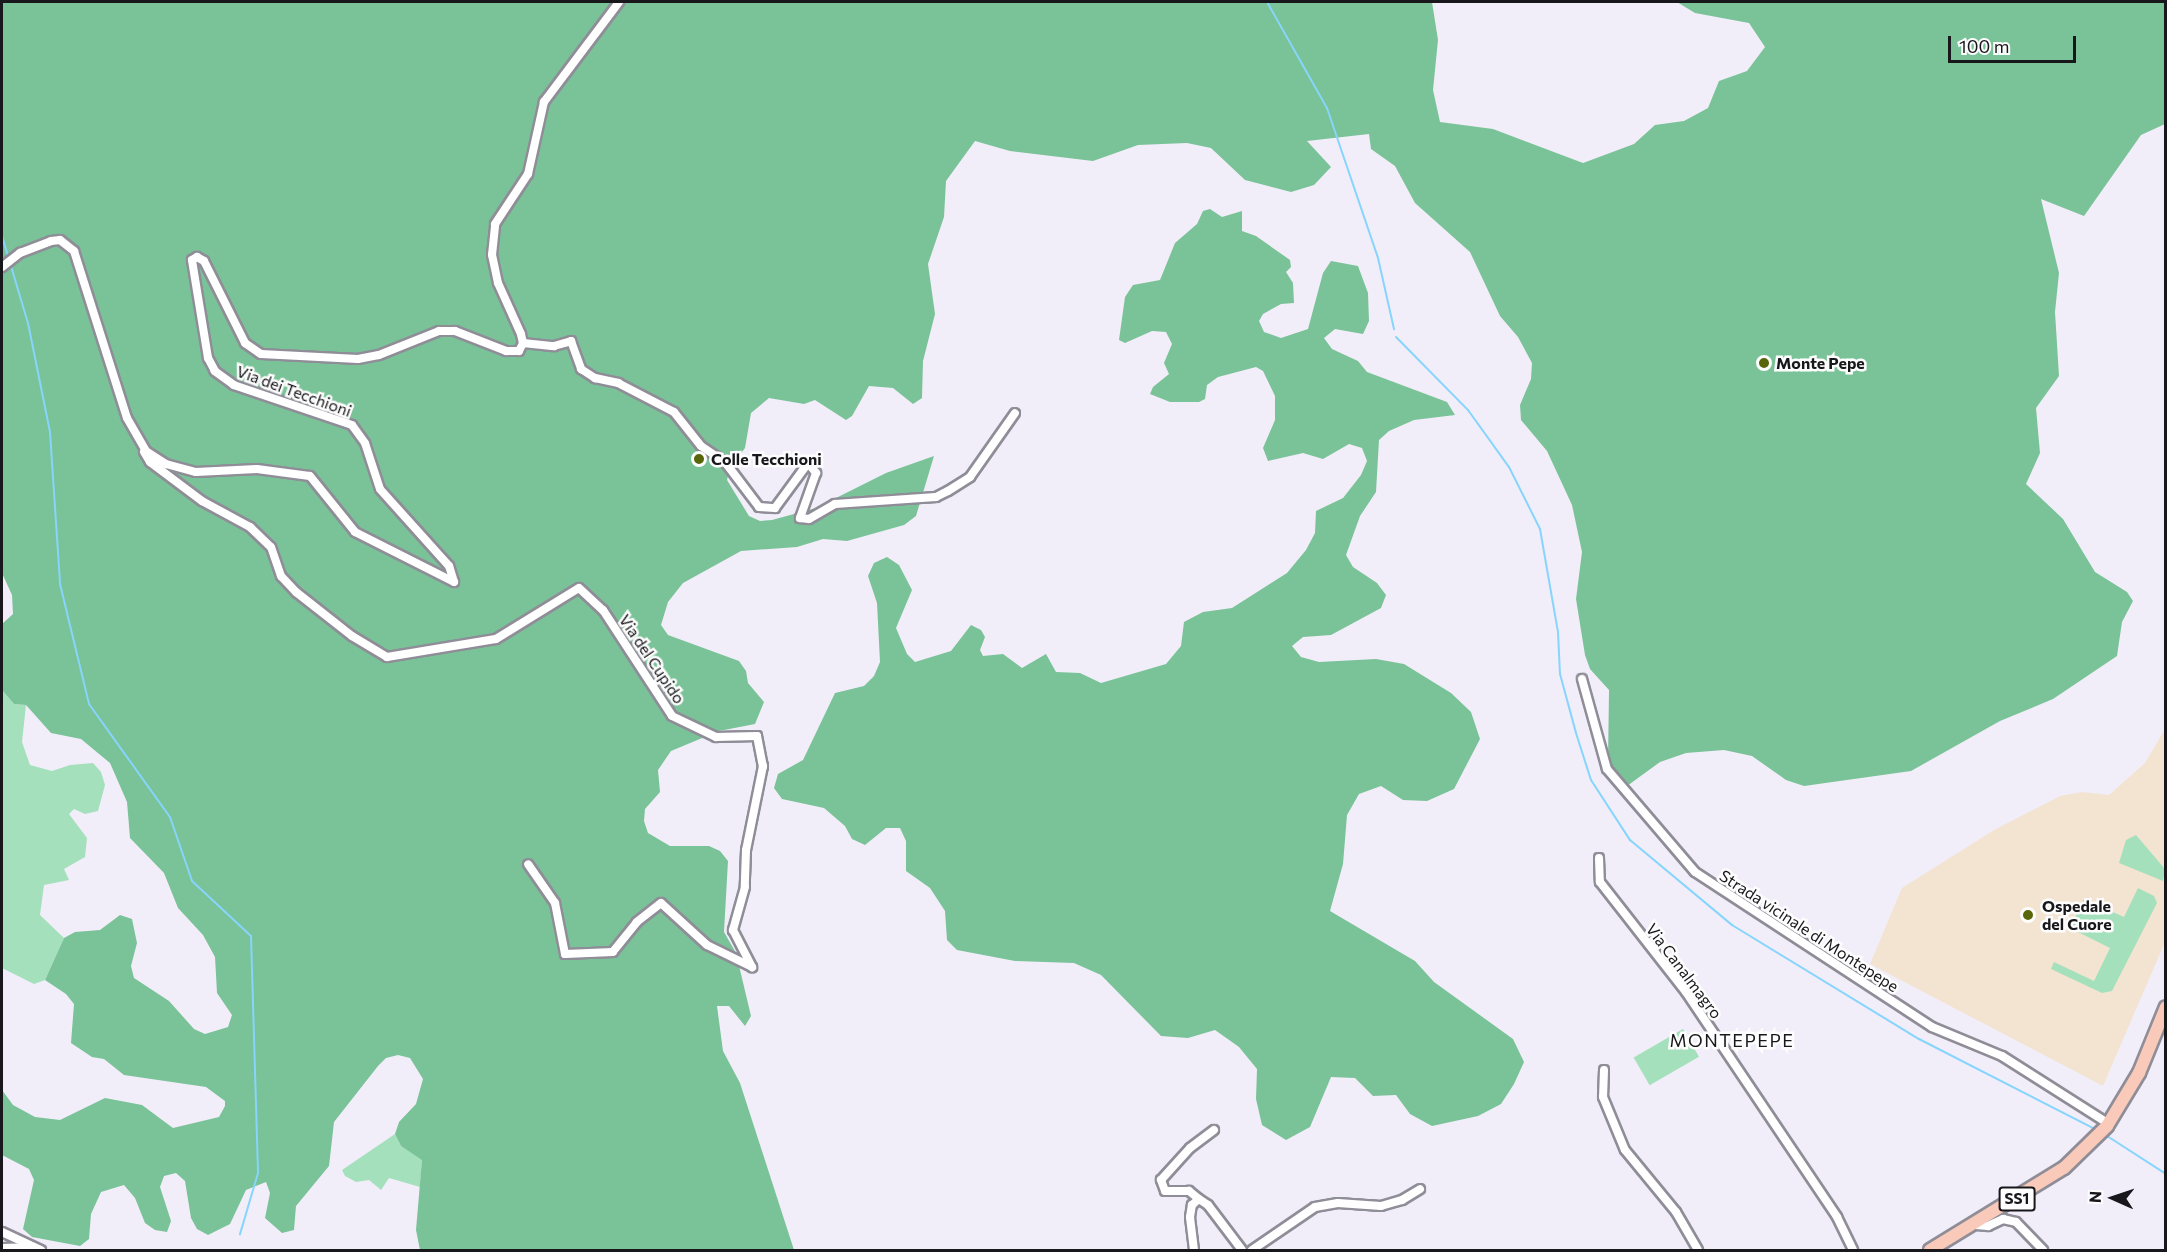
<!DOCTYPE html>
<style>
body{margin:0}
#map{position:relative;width:2167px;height:1252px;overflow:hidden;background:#f1eef9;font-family:Commissioner,sans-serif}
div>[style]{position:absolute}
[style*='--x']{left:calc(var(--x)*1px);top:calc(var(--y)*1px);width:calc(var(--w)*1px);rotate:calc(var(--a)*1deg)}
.medical>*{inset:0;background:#f3e4d1}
.green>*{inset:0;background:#a5e0bc;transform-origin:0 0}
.forest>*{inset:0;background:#7ac298}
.stream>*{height:2px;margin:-1px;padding:0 1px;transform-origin:1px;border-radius:1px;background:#87d5fc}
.roads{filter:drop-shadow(2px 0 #8f8d97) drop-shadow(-2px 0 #8f8d97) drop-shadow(0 2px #8f8d97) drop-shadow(0 -2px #8f8d97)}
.minor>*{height:8px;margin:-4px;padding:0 4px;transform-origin:4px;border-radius:4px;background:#fff}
.primary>*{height:12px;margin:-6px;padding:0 6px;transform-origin:6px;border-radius:6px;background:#f9cab9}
.dots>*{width:16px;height:16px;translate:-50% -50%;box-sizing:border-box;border:3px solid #fdfdfd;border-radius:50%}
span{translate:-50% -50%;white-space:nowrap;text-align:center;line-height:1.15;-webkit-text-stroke:5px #fdfdfd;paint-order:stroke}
.shield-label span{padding:2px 4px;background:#fdfdfd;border:2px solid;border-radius:4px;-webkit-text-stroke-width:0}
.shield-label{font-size:15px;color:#18171b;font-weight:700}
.poi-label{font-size:16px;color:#18171b;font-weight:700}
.left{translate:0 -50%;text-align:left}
.street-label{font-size:16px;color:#18171b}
.neighbourhood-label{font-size:18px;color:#18171b;letter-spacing:1.5px}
.frame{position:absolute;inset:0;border:3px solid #18171b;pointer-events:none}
.north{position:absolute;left:2083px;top:1168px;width:60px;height:60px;-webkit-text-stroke:4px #fdfdfd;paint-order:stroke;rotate:273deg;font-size:16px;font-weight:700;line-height:24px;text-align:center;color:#18171b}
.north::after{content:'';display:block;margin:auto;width:21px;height:27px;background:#18171b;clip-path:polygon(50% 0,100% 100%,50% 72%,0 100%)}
.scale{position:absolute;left:1948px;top:36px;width:128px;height:27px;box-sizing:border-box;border:3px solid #18171b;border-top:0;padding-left:8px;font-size:18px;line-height:21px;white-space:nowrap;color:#18171b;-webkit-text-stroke:4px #fdfdfd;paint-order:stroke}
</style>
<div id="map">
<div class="medical">
<i style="clip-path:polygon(2165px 729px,2165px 942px,2103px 1086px,1870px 964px,1902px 888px,1994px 830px,2060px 796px,2082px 792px,2109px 795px,2145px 763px)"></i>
</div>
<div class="green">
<i style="clip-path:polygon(2px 690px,14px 704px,26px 705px,22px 742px,30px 765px,52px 771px,70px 765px,93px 763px,101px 772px,105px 785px,98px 811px,85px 814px,74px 809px,69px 814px,87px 838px,85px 857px,64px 869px,69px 880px,44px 885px,40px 915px,64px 938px,45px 980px,34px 984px,2px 968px)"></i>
<i style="clip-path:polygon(2136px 835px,2165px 869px,2163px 881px,2119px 863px,2126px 840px)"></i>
<i style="clip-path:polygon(2138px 888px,2154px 896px,2157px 903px,2112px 991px,2102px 993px,2051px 969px,2054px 962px,2094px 981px,2110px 948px,2070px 928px,2084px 899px,2124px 917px)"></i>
<i style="left:1683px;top:1029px;width:32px;height:57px;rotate:60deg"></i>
<i style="clip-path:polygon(395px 1134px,401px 1146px,422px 1159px,420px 1187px,389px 1178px,381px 1190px,369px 1180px,356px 1182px,345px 1176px,342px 1170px)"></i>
</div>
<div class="forest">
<i style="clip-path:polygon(2px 2px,1432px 2px,1438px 40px,1433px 90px,1440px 122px,1493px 129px,1583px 163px,1634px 144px,1655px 125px,1684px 121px,1708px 108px,1719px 81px,1747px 71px,1765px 47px,1749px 23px,1695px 13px,1677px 2px,2165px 2px,2165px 124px,2141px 135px,2084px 216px,2041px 199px,2059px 273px,2055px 312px,2059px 376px,2036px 408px,2040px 453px,2026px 484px,2063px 519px,2095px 572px,2127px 592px,2133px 601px,2122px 622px,2117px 656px,2053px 699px,2000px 721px,1911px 771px,1804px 786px,1786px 780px,1752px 756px,1724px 750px,1686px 753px,1660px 762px,1627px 786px,1608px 762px,1609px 690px,1590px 669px,1585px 655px,1576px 599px,1582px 552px,1572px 505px,1547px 451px,1521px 420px,1520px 405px,1531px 379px,1532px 363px,1518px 337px,1500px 316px,1470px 252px,1415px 203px,1395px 166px,1371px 149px,1369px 134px,1307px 141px,1331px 167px,1314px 185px,1291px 192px,1245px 180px,1211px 148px,1187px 143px,1138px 145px,1093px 161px,1010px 151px,975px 141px,946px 181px,944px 217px,928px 264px,935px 314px,923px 361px,922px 398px,913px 404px,893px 388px,869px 386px,852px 416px,846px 420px,815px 400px,804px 404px,769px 398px,751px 413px,745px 448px,730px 468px,727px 480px,749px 516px,760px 521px,772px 520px,816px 508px,886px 473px,934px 456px,916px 516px,904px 525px,847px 541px,823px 539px,797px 547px,741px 551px,683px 583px,668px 602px,661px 625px,668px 635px,739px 661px,746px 671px,748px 683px,764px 702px,755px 724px,719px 731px,671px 751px,658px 770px,660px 792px,645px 809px,644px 821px,648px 833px,670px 846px,709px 846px,720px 851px,728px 861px,724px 932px,736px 953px,751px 1016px,745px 1026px,729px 1006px,717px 1006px,723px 1051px,740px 1083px,794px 1250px,420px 1250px,416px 1230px,422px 1160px,401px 1146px,395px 1134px,399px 1122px,416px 1104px,423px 1079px,410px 1058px,398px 1055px,386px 1058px,378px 1066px,334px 1122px,329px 1166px,296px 1206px,294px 1230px,282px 1233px,265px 1218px,270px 1193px,266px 1182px,246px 1190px,230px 1224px,208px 1235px,197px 1229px,191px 1218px,185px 1181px,176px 1173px,164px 1176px,160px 1187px,171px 1221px,167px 1232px,155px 1230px,145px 1223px,135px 1198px,124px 1185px,101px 1192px,91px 1214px,89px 1239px,80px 1246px,32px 1237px,23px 1229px,34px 1180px,29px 1169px,2px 1155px,2px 1090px,13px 1105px,35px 1117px,60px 1120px,105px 1098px,142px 1105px,173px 1128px,219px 1117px,225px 1106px,225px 1101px,206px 1087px,124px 1075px,104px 1059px,92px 1057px,71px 1043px,74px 1004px,66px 994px,45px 980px,64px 938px,75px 932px,100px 930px,120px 915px,132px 919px,137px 943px,131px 966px,134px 978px,169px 1001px,194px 1029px,205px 1034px,228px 1027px,232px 1015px,217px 993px,215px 957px,203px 935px,178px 908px,164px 873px,130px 838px,127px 802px,110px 763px,81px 739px,51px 733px,26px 705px,14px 704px,2px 690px,2px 624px,13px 614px,12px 595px,2px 573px)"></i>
<i style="clip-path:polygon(1210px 209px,1222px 217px,1242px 211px,1242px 231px,1256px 236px,1290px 260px,1291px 267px,1286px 272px,1293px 283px,1294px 303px,1281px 304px,1263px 314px,1259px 321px,1264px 332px,1281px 338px,1308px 329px,1323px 273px,1331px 261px,1358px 266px,1368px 293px,1369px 321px,1363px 334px,1335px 329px,1324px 338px,1332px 349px,1358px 361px,1367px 372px,1447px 402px,1455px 415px,1414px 420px,1389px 431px,1379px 440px,1376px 492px,1360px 516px,1346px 555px,1353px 567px,1377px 583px,1386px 595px,1381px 608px,1331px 635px,1303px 637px,1292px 646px,1301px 657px,1319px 662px,1376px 659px,1404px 664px,1451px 693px,1471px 712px,1480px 739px,1454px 789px,1427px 801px,1403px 800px,1381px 786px,1359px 794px,1347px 815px,1343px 864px,1330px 911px,1415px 961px,1434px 982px,1513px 1039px,1524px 1062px,1514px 1084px,1501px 1104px,1478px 1116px,1432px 1126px,1410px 1114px,1396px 1095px,1373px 1096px,1355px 1078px,1331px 1077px,1310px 1127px,1286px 1140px,1262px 1125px,1256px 1099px,1257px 1069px,1239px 1047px,1215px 1030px,1188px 1038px,1161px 1036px,1101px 975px,1074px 963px,1015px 961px,957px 950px,947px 940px,945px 911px,930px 888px,906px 871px,906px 841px,900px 828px,886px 828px,865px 845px,852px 839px,845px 826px,824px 808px,782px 799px,774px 788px,778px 774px,803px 760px,835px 693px,864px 686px,874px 676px,880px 662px,877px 603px,868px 576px,874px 563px,887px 557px,899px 565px,912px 590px,896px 628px,907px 654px,915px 662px,951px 651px,971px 625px,981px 630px,985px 637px,980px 650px,983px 656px,1003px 654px,1022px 668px,1046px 654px,1056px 672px,1080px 673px,1101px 683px,1166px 664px,1181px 646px,1184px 622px,1203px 612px,1232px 608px,1287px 573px,1306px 550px,1315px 533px,1316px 511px,1343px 498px,1361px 475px,1367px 461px,1362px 448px,1349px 444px,1323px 459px,1303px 453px,1268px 461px,1263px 448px,1275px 420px,1275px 396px,1263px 371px,1256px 367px,1218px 377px,1207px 385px,1205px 399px,1199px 402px,1170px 402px,1150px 394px,1153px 387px,1169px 374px,1164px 363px,1172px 344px,1166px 332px,1152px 331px,1125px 343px,1119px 340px,1125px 297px,1133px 285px,1160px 280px,1175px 243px,1197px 224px,1203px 211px)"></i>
</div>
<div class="stream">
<i style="--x:1267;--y:2;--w:122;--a:60.5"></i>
<i style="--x:1327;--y:108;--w:158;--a:71.2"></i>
<i style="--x:1378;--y:258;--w:73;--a:77.3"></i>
<i style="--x:2;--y:236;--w:91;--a:73.4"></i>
<i style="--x:28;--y:323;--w:111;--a:78.6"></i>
<i style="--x:50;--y:432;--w:152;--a:86.2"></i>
<i style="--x:60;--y:584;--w:123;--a:76.4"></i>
<i style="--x:89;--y:704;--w:139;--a:54.4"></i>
<i style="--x:170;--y:817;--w:68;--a:71"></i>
<i style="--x:192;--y:881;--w:81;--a:43"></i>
<i style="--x:251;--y:936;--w:237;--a:88.3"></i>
<i style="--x:258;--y:1173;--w:64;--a:106.4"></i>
<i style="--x:1396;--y:337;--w:103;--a:45.4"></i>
<i style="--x:1468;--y:410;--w:70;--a:54.3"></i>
<i style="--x:1509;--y:467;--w:69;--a:63.4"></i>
<i style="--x:1540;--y:529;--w:105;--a:80.1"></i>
<i style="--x:1558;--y:632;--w:42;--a:87.3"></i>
<i style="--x:1560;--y:674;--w:61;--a:74.8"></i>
<i style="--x:1576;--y:733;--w:49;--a:72.3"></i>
<i style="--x:1591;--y:780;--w:72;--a:57"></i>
<i style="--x:1630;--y:840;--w:133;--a:39.8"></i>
<i style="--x:1732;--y:925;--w:219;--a:31.4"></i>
<i style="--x:1919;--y:1039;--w:200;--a:27.1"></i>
<i style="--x:2104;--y:1134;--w:74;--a:32.8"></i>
</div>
<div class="roads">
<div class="minor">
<i style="--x:2;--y:267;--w:23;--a:-38"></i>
<i style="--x:20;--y:253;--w:33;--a:-21"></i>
<i style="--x:51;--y:241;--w:9;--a:-6"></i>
<i style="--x:60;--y:240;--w:18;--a:38"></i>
<i style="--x:74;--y:251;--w:175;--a:72.4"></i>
<i style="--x:127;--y:418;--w:38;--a:60"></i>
<i style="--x:146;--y:451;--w:24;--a:33"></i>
<i style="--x:166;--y:464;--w:31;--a:15"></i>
<i style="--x:196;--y:472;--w:61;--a:-2.8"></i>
<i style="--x:257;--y:469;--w:53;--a:7.5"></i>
<i style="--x:310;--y:476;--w:72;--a:51.2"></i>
<i style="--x:355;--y:532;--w:111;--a:26.8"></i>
<i style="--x:454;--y:582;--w:17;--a:-107"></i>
<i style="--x:449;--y:566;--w:103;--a:-131.9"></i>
<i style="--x:380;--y:489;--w:48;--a:-108.1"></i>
<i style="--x:365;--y:443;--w:22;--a:-126"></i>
<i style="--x:352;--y:425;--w:125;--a:-161.3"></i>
<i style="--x:234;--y:385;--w:24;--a:-144"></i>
<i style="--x:215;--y:371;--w:15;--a:-118"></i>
<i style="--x:208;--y:358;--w:99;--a:-99.3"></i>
<i style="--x:192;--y:260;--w:6;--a:-31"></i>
<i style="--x:197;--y:257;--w:8;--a:30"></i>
<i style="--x:204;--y:261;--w:92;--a:63.4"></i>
<i style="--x:245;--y:343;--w:19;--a:35"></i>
<i style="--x:261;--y:354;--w:97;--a:3"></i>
<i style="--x:358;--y:359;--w:21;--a:-11"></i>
<i style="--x:379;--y:355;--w:65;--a:-21.8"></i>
<i style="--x:439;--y:331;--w:16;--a:0"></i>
<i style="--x:455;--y:331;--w:55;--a:21.4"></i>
<i style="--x:506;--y:351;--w:13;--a:0"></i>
<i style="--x:519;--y:351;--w:9;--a:-63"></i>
<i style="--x:523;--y:343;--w:9;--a:-103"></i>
<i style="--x:521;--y:334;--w:56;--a:-114.3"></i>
<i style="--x:498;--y:283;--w:29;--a:-102"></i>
<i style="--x:492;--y:255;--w:31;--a:-84"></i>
<i style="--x:495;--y:224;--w:60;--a:-56.6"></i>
<i style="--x:528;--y:174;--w:74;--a:-77.5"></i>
<i style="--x:544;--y:102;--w:125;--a:-53.1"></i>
<i style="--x:523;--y:343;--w:31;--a:6"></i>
<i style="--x:554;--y:346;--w:18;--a:-16"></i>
<i style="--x:571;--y:341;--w:30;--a:70"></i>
<i style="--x:581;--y:369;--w:17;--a:33"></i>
<i style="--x:595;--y:378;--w:24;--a:12"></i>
<i style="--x:618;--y:383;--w:63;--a:27.4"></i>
<i style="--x:674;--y:412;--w:43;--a:51.5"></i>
<i style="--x:701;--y:446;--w:29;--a:34"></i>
<i style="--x:725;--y:462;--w:56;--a:52.9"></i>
<i style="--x:759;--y:507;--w:16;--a:4"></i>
<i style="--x:775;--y:508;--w:56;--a:-53.7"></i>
<i style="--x:808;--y:463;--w:13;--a:51"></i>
<i style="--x:816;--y:473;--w:48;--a:109.6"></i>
<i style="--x:800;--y:518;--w:9;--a:6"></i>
<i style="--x:809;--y:519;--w:30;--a:-30"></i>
<i style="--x:835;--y:504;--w:101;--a:-4"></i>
<i style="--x:936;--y:497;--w:13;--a:-27"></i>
<i style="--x:948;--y:491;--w:26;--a:-32"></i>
<i style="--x:970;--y:477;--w:78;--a:-54.9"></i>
<i style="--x:144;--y:452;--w:12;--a:59"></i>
<i style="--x:150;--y:462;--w:65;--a:36.9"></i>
<i style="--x:202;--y:501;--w:55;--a:28.4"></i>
<i style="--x:250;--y:527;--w:29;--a:44"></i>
<i style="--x:271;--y:547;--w:31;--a:71"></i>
<i style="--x:281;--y:576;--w:22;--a:47"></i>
<i style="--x:296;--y:592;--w:71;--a:38.2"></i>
<i style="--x:352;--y:636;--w:41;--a:31"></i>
<i style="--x:387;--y:657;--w:110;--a:-9.4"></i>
<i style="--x:496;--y:639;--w:97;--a:-31.6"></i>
<i style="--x:579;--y:588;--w:33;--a:43"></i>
<i style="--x:603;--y:610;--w:126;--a:56.9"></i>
<i style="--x:672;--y:716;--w:49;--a:25.5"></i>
<i style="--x:716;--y:737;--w:41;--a:-1.4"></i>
<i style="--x:757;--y:736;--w:31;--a:79"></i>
<i style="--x:763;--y:766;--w:86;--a:101.4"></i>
<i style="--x:746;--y:850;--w:37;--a:92"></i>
<i style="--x:745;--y:887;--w:45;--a:105.6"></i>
<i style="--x:733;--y:930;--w:42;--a:62.8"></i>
<i style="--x:752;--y:967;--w:50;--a:-153.9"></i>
<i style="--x:707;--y:945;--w:62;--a:-137.6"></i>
<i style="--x:661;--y:903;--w:31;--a:142"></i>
<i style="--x:637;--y:922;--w:38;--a:129"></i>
<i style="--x:613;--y:952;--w:48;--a:177.6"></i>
<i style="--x:565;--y:954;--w:52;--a:-101.1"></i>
<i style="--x:555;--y:903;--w:47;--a:-124.7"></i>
<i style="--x:1582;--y:679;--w:93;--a:74.5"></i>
<i style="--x:1607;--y:769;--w:135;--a:49.5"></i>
<i style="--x:1695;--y:872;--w:283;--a:33.2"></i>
<i style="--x:1932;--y:1027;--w:76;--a:22.5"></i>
<i style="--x:2002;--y:1056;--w:127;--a:32.4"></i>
<i style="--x:1599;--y:858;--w:24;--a:88"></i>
<i style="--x:1600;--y:882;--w:140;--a:52"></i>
<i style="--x:1686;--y:992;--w:271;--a:56.1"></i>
<i style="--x:1837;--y:1217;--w:37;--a:64"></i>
<i style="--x:1604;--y:1070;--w:27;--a:92"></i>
<i style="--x:1603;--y:1097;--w:57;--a:67.5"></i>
<i style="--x:1625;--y:1150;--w:80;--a:50.6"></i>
<i style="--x:1676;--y:1212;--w:44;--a:59.9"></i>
<i style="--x:1199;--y:1199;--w:13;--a:-141"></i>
<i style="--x:1189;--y:1191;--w:24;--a:180"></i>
<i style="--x:1165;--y:1191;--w:12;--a:-110"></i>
<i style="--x:1161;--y:1180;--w:43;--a:-47.8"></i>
<i style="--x:1190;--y:1148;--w:30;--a:-37"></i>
<i style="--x:1976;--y:1225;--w:12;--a:5"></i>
<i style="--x:1988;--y:1226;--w:17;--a:-25"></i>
<i style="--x:2003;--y:1219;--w:13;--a:13"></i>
<i style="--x:2016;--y:1222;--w:39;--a:46"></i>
<i style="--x:2;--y:1232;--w:43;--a:24.8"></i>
<i style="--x:2;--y:1248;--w:25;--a:-2"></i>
<i style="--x:1194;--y:1250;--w:33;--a:-97"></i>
<i style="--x:1190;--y:1217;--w:12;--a:-81"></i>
<i style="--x:1192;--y:1205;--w:9;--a:-41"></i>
<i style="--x:1199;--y:1199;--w:11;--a:34"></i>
<i style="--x:1208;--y:1205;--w:56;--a:52.9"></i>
<i style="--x:1252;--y:1250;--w:76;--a:-34.3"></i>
<i style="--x:1315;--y:1207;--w:23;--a:-10"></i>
<i style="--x:1338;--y:1203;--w:43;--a:4"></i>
<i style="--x:1381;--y:1206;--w:22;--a:-16"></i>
<i style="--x:1402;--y:1200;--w:21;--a:-31"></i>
</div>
<div class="primary">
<i style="--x:1930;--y:1250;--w:157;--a:-31.5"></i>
<i style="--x:2064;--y:1168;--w:60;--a:-44.3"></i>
<i style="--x:2107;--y:1126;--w:62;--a:-58.9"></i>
<i style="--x:2139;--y:1073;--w:71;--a:-67.8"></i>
</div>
</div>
<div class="dots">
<i style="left:1764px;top:363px;background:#596509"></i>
<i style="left:699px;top:459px;background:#596509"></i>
<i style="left:2028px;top:915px;background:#596509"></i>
</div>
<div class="shield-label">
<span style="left:2017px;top:1199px">SS1</span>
</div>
<div class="poi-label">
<span class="left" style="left:1776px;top:363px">Monte Pepe</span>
<span class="left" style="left:711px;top:459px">Colle Tecchioni</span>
<span class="left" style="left:2042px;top:915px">Ospedale<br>del Cuore</span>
</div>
<div class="street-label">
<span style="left:294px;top:391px;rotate:20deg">Via dei Tecchioni</span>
<span style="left:652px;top:659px;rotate:56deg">Via del Cupido</span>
<span style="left:1809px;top:931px;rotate:33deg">Strada vicinale di Montepepe</span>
<span style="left:1684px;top:971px;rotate:53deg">Via Canalmagro</span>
</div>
<div class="neighbourhood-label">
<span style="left:1732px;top:1040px">MONTEPEPE</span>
</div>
<div class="frame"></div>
<div class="north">N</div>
<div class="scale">100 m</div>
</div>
